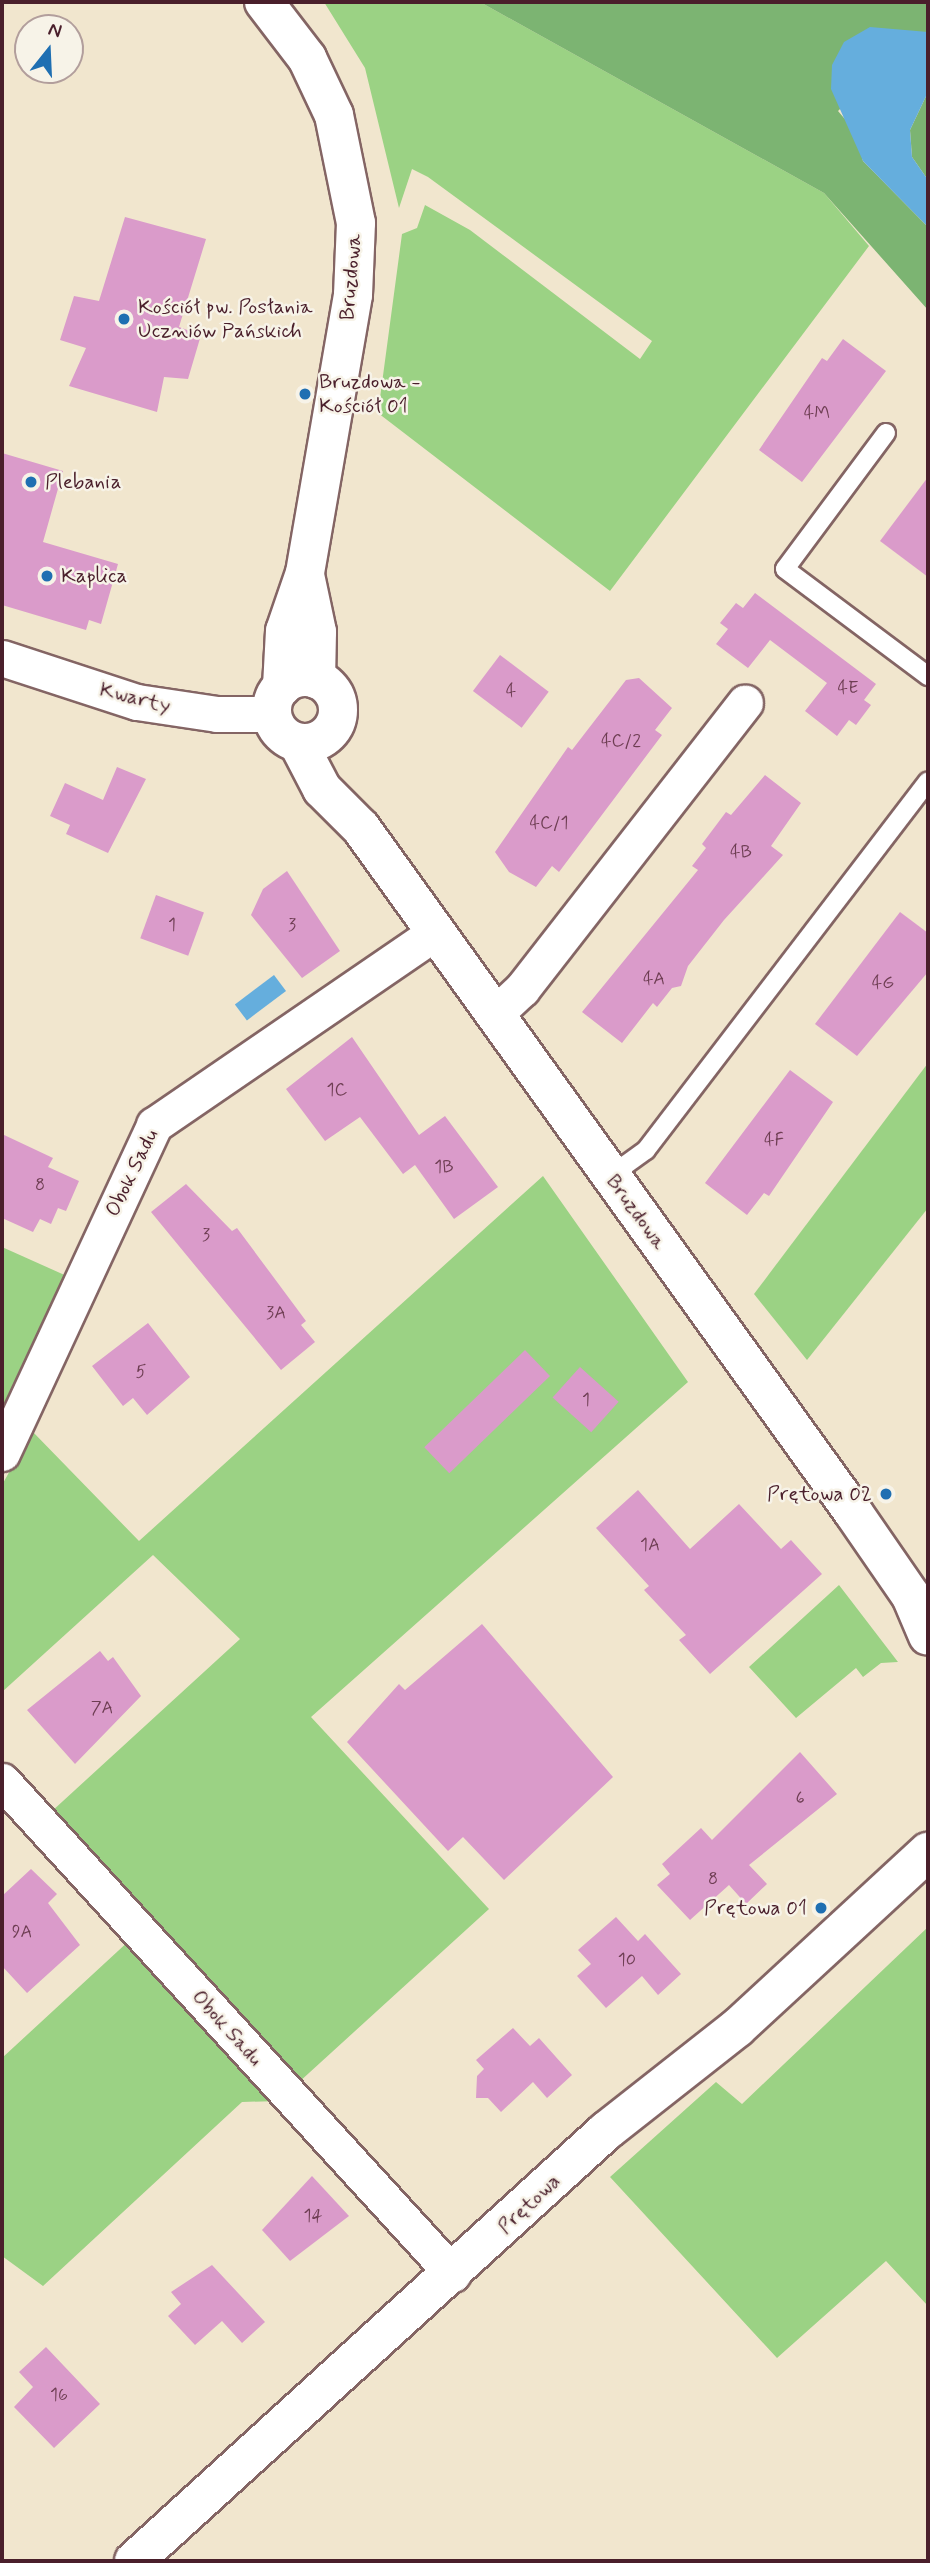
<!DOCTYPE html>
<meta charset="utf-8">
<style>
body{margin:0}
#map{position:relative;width:930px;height:2563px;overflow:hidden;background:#f1e6ce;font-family:Mynerve,sans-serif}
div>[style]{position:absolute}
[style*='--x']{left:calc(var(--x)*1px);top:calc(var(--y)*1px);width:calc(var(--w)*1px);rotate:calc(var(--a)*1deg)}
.green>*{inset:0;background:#9bd284}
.forest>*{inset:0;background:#7cb472}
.water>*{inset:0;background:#65aedd;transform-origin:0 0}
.building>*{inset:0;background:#da9bca;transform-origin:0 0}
.roads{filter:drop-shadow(2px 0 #846564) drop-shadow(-2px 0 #846564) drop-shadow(0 2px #846564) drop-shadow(0 -2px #846564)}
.service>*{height:18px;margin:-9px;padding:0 9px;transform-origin:9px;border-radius:9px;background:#fff}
.minor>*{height:35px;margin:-17.5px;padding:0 17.5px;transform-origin:17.5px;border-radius:17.5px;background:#fff}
.tertiary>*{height:38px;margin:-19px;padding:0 19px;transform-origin:19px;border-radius:19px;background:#fff}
.tertiary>.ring{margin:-19px;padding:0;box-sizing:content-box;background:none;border:38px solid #fff;border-radius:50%}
.dots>*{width:19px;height:19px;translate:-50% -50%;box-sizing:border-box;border:4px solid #f7f3e8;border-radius:50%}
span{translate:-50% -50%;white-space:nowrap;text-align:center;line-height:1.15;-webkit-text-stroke:5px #f7f3e8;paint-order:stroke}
.number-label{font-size:18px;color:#6e3e53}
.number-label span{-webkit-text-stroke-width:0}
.street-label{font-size:21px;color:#4a1f2b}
.poi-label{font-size:21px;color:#4a1f2b}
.left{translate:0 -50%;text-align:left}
.right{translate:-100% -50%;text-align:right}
.frame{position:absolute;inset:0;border:4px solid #4a1f2b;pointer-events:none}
.north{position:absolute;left:14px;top:14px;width:70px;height:70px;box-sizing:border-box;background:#f7f3e8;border:2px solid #b29e9c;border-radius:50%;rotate:18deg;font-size:19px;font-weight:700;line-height:28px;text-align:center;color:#4a1f2b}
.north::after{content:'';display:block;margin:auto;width:24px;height:32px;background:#1f6fb2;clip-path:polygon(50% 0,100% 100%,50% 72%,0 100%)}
</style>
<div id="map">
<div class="green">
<i style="clip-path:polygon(324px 2px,480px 2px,824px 193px,869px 246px,610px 591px,378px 413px,402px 234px,417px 228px,425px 205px,470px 230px,640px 359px,652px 341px,428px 177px,412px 169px,399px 208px,365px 68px)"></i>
<i style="clip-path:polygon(928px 1063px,928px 1208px,807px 1360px,754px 1294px)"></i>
<i style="clip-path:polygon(543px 1176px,688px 1382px,311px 1717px,489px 1909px,298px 2083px,51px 1812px,240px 1639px,153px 1555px,2px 1692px,2px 1485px,32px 1431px,139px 1541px)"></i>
<i style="clip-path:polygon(2px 1247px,69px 1277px,13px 1409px,2px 1403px)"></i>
<i style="clip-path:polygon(839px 1585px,898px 1662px,881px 1663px,863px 1677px,856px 1668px,796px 1718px,749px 1667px)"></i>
<i style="clip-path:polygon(928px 1927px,928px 2306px,886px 2261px,777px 2358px,610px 2177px,716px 2082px,742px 2104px)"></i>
<i style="clip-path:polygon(131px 1939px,279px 2101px,242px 2102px,43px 2286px,2px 2256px,2px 2058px)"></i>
</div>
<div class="forest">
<i style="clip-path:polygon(480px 2px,928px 2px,928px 32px,918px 33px,838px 111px,855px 131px,863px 161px,928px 227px,928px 310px,824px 193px)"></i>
<i style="clip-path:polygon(928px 92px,928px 180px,912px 157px,910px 130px)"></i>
</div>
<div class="water">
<i style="clip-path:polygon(870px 27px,928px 32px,928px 92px,910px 130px,912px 157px,928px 180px,928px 227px,863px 161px,831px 89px,832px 65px,844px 42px)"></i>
<i style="left:274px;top:975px;width:20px;height:49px;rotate:53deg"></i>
</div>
<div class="building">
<i style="clip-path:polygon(125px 217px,206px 239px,179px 327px,201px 335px,188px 379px,164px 377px,157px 412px,69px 386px,86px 348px,60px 340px,74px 296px,99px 301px)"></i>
<i style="clip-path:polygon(843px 339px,886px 371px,802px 482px,759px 450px,822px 358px,827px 361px)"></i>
<i style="clip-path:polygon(2px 453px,63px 471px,43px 542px,118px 564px,101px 624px,89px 620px,86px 630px,2px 605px)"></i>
<i style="clip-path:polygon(928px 477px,928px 577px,880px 541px)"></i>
<i style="clip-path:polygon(755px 593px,876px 684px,864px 700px,871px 705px,856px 725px,849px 720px,837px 736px,805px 711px,827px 683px,770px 640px,748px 668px,716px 644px,728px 629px,720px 623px,736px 603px,743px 608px)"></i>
<i style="left:500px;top:655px;width:61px;height:45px;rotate:37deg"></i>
<i style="clip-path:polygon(639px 678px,672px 708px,655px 730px,662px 735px,559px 872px,552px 866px,536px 887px,509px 872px,495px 852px,568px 747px,572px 750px,626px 680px)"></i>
<i style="clip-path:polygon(117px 767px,146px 779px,108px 853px,66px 834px,70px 825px,50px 816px,65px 783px,103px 800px)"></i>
<i style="clip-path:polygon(765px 775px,801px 803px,771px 846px,783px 855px,724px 920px,688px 966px,681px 986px,672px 988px,657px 1007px,653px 1003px,622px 1043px,582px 1012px,698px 870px,692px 866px,706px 848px,702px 844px,726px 812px,731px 815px)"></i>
<i style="clip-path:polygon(287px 871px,340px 951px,302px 978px,251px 915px,263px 889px)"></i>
<i style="left:156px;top:895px;width:51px;height:46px;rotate:20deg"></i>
<i style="clip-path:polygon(900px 912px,928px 933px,928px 972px,857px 1056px,815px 1024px)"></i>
<i style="clip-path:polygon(352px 1037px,419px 1135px,445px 1116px,498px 1187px,454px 1219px,415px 1165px,403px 1174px,360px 1117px,325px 1141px,286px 1089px)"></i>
<i style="clip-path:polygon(790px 1070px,833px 1102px,769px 1196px,764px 1193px,747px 1215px,705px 1183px)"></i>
<i style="clip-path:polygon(2px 1134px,53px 1158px,48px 1167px,79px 1181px,66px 1211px,58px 1208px,51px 1224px,40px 1219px,33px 1232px,2px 1218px)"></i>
<i style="clip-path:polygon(186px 1184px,232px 1231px,237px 1228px,306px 1321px,301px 1325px,315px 1342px,281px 1370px,151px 1212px)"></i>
<i style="clip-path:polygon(148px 1323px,190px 1377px,147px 1415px,133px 1398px,123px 1406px,92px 1366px)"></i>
<i style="left:525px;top:1350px;width:36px;height:140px;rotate:46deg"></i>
<i style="left:580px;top:1367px;width:52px;height:41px;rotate:42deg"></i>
<i style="clip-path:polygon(638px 1490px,690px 1549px,739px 1504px,781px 1549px,791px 1540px,822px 1574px,710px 1674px,679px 1640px,686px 1635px,644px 1590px,649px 1586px,596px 1528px)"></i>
<i style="clip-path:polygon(482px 1624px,613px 1777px,504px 1880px,463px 1837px,448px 1851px,347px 1742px,399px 1684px,405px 1690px)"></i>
<i style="clip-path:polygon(100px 1651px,108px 1661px,113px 1657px,141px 1696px,75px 1764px,27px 1710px)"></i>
<i style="clip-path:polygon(800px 1752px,837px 1794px,749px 1865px,767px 1884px,746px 1904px,729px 1885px,690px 1920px,657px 1885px,670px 1874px,662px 1864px,701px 1828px,712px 1840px)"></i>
<i style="clip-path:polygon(31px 1869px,57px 1894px,48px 1903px,80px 1945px,27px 1993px,2px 1966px,2px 1896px)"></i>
<i style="clip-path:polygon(616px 1917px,638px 1941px,645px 1934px,681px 1974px,658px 1995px,642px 1976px,606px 2008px,577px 1976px,591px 1964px,578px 1950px)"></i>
<i style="clip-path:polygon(513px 2028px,530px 2046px,539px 2038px,572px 2075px,547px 2098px,533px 2082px,501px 2112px,488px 2098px,476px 2098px,477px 2076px,484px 2069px,476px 2060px)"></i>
<i style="clip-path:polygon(312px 2176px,349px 2216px,290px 2261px,262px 2230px)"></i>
<i style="clip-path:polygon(212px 2265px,265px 2322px,242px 2343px,222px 2321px,195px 2345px,168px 2316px,181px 2304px,171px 2292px)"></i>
<i style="clip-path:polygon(46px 2347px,100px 2404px,54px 2448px,14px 2407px,33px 2387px,19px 2372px)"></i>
</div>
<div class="roads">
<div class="service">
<i style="--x:886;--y:433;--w:169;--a:126.6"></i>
<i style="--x:785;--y:569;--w:179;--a:36.8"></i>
<i style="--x:610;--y:1176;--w:44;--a:-35.8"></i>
<i style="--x:646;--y:1150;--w:464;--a:-52.6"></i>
</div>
<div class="minor">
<i style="--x:2;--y:658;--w:142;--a:18.1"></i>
<i style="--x:137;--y:702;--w:81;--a:8.5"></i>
<i style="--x:217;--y:714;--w:56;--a:0"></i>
<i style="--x:495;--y:1014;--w:37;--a:-43"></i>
<i style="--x:522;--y:989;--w:363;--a:-52.1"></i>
<i style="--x:2;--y:1453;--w:362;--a:-65.1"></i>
<i style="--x:154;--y:1125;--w:342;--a:-34.4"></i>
<i style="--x:2;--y:1781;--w:668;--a:47.55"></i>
</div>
<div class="tertiary">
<i style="--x:264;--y:2;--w:71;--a:52.5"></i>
<i style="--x:307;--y:58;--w:63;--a:64.7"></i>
<i style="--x:334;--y:115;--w:110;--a:78.5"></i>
<i style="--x:356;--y:223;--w:72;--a:92.4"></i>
<i style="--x:353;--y:295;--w:282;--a:99.8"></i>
<i style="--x:305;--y:573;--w:61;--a:109"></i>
<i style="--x:285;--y:631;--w:56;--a:93.1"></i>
<i style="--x:305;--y:575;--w:58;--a:78.1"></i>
<i style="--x:317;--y:632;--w:47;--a:91.2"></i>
<i class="ring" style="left:272px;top:677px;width:28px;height:28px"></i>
<i style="--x:298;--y:743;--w:52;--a:62.4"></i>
<i style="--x:322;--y:789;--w:55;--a:45"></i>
<i style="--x:361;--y:828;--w:843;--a:54.27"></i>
<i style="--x:853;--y:1512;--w:102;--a:55.4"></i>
<i style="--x:911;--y:1596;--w:43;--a:67"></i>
<i style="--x:134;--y:2561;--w:639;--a:-42.33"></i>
<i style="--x:606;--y:2131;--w:167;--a:-38.2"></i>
<i style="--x:737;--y:2028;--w:260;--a:-42.7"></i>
</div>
</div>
<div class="dots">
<i style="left:124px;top:319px;background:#1f6fb2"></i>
<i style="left:305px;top:394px;background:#1f6fb2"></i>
<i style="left:31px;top:482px;background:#1f6fb2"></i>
<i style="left:47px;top:576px;background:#1f6fb2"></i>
<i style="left:886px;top:1494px;background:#1f6fb2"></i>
<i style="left:821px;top:1908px;background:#1f6fb2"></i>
</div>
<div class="number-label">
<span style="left:817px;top:413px">4M</span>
<span style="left:848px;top:688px">4E</span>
<span style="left:511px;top:691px">4</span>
<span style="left:621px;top:741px">4C/2</span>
<span style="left:549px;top:823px">4C/1</span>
<span style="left:741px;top:852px">4B</span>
<span style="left:172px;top:925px">1</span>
<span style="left:292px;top:925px">3</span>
<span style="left:654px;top:979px">4A</span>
<span style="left:883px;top:983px">4G</span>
<span style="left:337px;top:1090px">1C</span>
<span style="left:774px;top:1140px">4F</span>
<span style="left:444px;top:1167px">1B</span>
<span style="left:40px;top:1185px">8</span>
<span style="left:206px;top:1235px">3</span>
<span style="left:276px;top:1313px">3A</span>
<span style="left:141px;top:1372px">5</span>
<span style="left:586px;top:1400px">1</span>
<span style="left:650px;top:1545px">1A</span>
<span style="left:102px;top:1708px">7A</span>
<span style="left:800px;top:1798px">6</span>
<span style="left:713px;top:1879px">8</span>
<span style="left:22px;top:1932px">9A</span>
<span style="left:627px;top:1960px">10</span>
<span style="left:313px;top:2216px">14</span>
<span style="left:59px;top:2395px">16</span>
</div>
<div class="street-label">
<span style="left:351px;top:277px;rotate:-85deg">Bruzdowa</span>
<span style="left:135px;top:698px;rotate:14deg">Kwarty</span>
<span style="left:132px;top:1173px;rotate:-64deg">Obok Sadu</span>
<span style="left:636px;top:1212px;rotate:54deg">Bruzdowa</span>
<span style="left:227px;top:2028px;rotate:48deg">Obok Sadu</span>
<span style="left:529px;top:2204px;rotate:-43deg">Prętowa</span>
</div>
<div class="poi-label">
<span class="left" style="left:138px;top:319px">Kościół pw. Posłania<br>Uczniów Pańskich</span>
<span class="left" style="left:319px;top:394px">Bruzdowa -<br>Kościół 01</span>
<span class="left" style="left:45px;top:482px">Plebania</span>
<span class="left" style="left:61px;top:576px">Kaplica</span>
<span class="right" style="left:872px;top:1494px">Prętowa 02</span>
<span class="right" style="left:807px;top:1908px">Prętowa 01</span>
</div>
<div class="frame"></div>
<div class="north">N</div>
</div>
